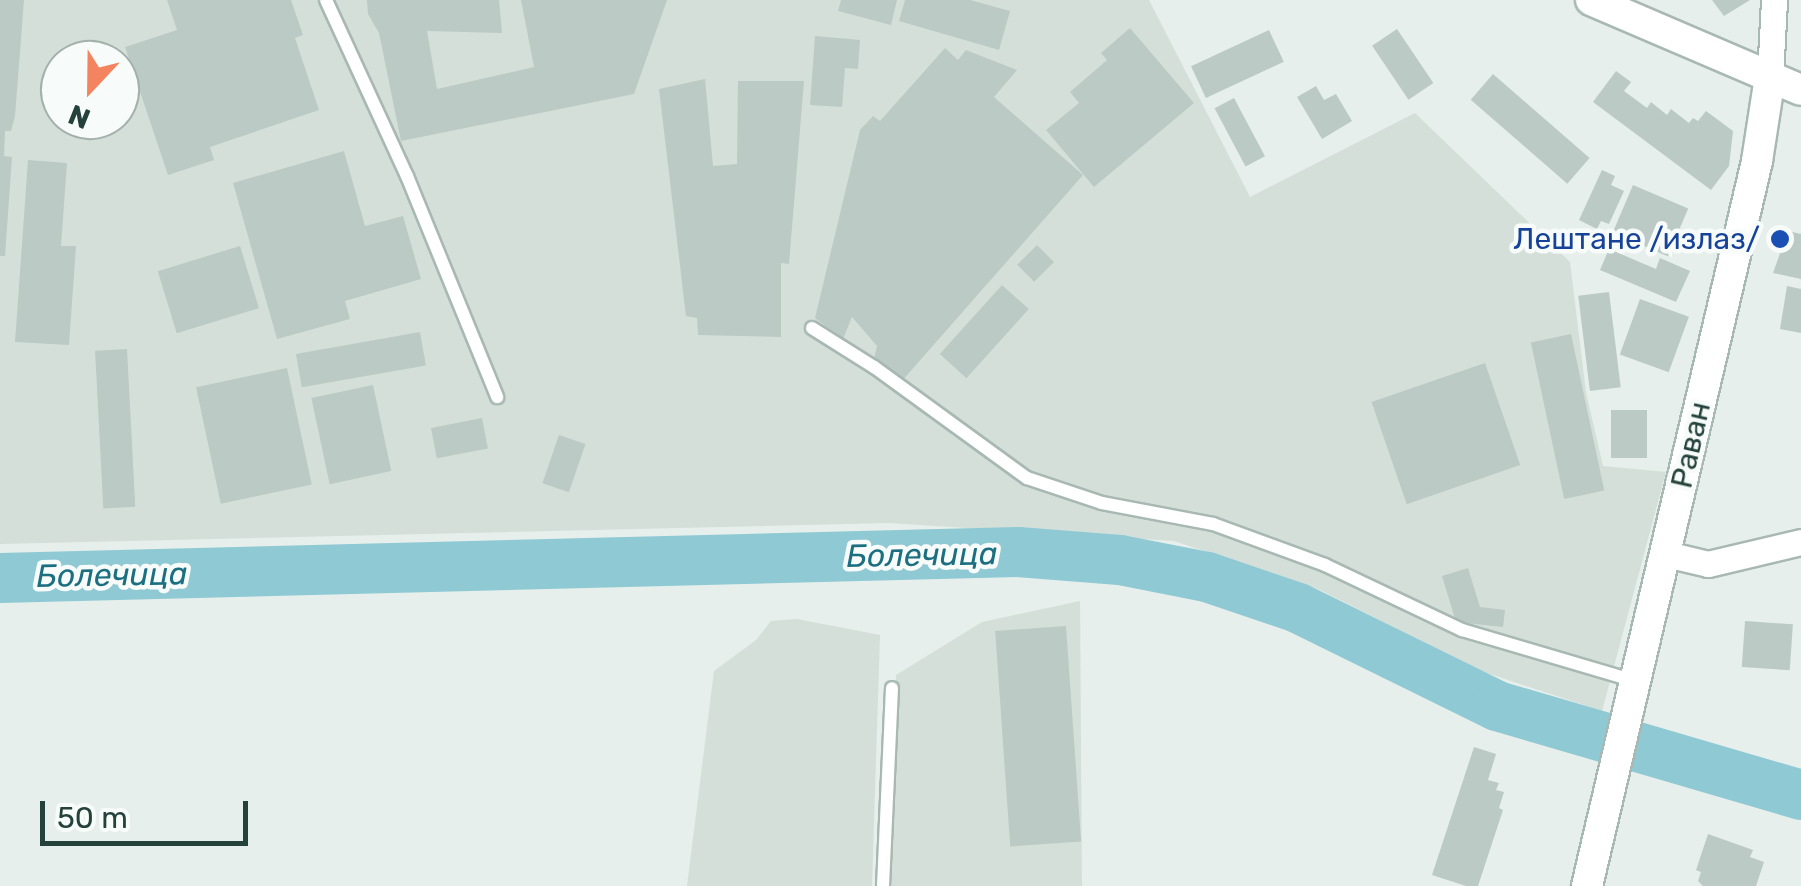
<!DOCTYPE html>
<meta charset="utf-8">
<style>
body{margin:0}
#map{position:relative;width:1801px;height:886px;overflow:hidden;background:#e6efeb;font-family:Rubik,sans-serif}
div>[style]{position:absolute}
[style*='--x']{left:calc(var(--x)*1px);top:calc(var(--y)*1px);width:calc(var(--w)*1px);rotate:calc(var(--a)*1deg)}
.built>*{inset:0;background:#d4dfda}
.river>*{height:50px;margin:-25px;padding:0 25px;transform-origin:25px;border-radius:25px;background:#8ec9d4}
.building>*{inset:0;background:#bbcac4;transform-origin:0 0}
.roads{filter:drop-shadow(2px 0 #a8b8b2) drop-shadow(-2px 0 #a8b8b2) drop-shadow(0 2px #a8b8b2) drop-shadow(0 -2px #a8b8b2)}
.service>*{height:12px;margin:-6px;padding:0 6px;transform-origin:6px;border-radius:6px;background:#fff}
.minor>*{height:25px;margin:-12.5px;padding:0 12.5px;transform-origin:12.5px;border-radius:12.5px;background:#fff}
.tertiary>*{height:30px;margin:-15px;padding:0 15px;transform-origin:15px;border-radius:15px;background:#fff}
.secondary>*{height:30px;margin:-15px;padding:0 15px;transform-origin:15px;border-radius:15px;background:#fff}
.dots>*{width:28px;height:28px;translate:-50% -50%;box-sizing:border-box;border:5px solid #f7fbf9;border-radius:50%}
span{translate:-50% -50%;white-space:nowrap;text-align:center;line-height:1.15;-webkit-text-stroke:9px #f7fbf9;paint-order:stroke}
.transit-label{font-size:30px;color:#164399}
.right{translate:-100% -50%;text-align:right}
.street-label{font-size:30px;color:#24423a}
.water-label{font-size:32px;color:#1c6f80;font-style:italic}
.north{position:absolute;left:40px;top:40px;width:100px;height:100px;box-sizing:border-box;background:#f7fbf9;border:2px solid #a3b1ad;border-radius:50%;rotate:202deg;font-size:28px;font-weight:700;line-height:40px;text-align:center;color:#24423a}
.north::after{content:'';display:block;margin:auto;width:35px;height:45px;background:#f4845f;clip-path:polygon(50% 0,100% 100%,50% 72%,0 100%)}
.scale{position:absolute;left:40px;top:801px;width:208px;height:45px;box-sizing:border-box;border:5px solid #24423a;border-top:0;padding-left:12px;font-size:30px;line-height:35px;white-space:nowrap;color:#24423a;-webkit-text-stroke:8px #f7fbf9;paint-order:stroke}
</style>
<div id="map">
<div class="built">
<i style="clip-path:polygon(evenodd,0 0,1149px 0,1250px 197px,1415px 113px,1570px 262px,1586px 392px,1603px 466px,1666px 472px,1602px 711px,1481px 671px,1318px 589px,1174px 541px,889px 523px,0 544px,0 0,60px 60px,120px 60px,120px 120px,60px 120px,60px 60px)"></i>
<i style="clip-path:polygon(1080px 601px,1082px 886px,890px 886px,896px 675px,982px 622px)"></i>
<i style="clip-path:polygon(797px 619px,880px 635px,872px 886px,687px 886px,714px 671px,756px 640px,771px 621px)"></i>
</div>
<div class="river">
<i style="--x:0;--y:578;--w:1018;--a:-1.46"></i>
<i style="--x:1018;--y:552;--w:102;--a:4.5"></i>
<i style="--x:1120;--y:560;--w:89;--a:11.1"></i>
<i style="--x:1207;--y:577;--w:96;--a:18.8"></i>
<i style="--x:1298;--y:608;--w:222;--a:26.2"></i>
<i style="--x:1497;--y:706;--w:317;--a:16.3"></i>
</div>
<div class="building">
<i style="clip-path:polygon(0 0,24px 0,15px 116px,11px 131px,5px 131px,4px 156px,12px 157px,5px 256px,0 256px)"></i>
<i style="clip-path:polygon(167px 0,291px 0,303px 35px,295px 38px,319px 110px,210px 147px,214px 160px,168px 175px,125px 47px,177px 30px)"></i>
<i style="clip-path:polygon(367px 0,499px 0,502px 33px,427px 31px,437px 89px,534px 67px,521px 0,667px 0,634px 94px,401px 141px,379px 33px,368px 14px)"></i>
<i style="clip-path:polygon(841px 0,897px 0,891px 25px,838px 11px)"></i>
<i style="clip-path:polygon(905px 0,970px 0,1010px 11px,999px 50px,899px 21px)"></i>
<i style="clip-path:polygon(1712px 0,1750px 0,1724px 16px)"></i>
<i style="clip-path:polygon(1130px 28px,1194px 103px,1094px 187px,1046px 130px,1079px 103px,1070px 92px,1107px 60px,1101px 53px)"></i>
<i style="left:1397px;top:29px;width:65px;height:30px;rotate:56deg"></i>
<i style="left:1269px;top:30px;width:35px;height:86px;rotate:65deg"></i>
<i style="clip-path:polygon(815px 36px,860px 40px,858px 69px,845px 68px,842px 107px,810px 105px)"></i>
<i style="clip-path:polygon(945px 48px,958px 60px,966px 50px,1017px 70px,994px 97px,1083px 175px,901px 382px,874px 359px,877px 346px,852px 317px,843px 339px,815px 318px,860px 130px,873px 116px,880px 121px)"></i>
<i style="clip-path:polygon(1616px 71px,1631px 82px,1624px 91px,1647px 108px,1651px 102px,1667px 115px,1671px 109px,1689px 123px,1693px 118px,1698px 121px,1706px 111px,1733px 131px,1729px 166px,1711px 190px,1593px 102px)"></i>
<i style="left:1493px;top:74px;width:128px;height:34px;rotate:41deg"></i>
<i style="clip-path:polygon(705px 79px,713px 166px,737px 164px,738px 81px,804px 81px,789px 264px,781px 263px,781px 337px,698px 335px,697px 318px,686px 316px,659px 89px)"></i>
<i style="clip-path:polygon(1316px 86px,1324px 100px,1336px 94px,1352px 121px,1322px 139px,1297px 97px)"></i>
<i style="left:1234px;top:98px;width:66px;height:22px;rotate:62deg"></i>
<i style="clip-path:polygon(344px 151px,365px 226px,403px 216px,421px 279px,345px 301px,350px 319px,277px 339px,233px 183px)"></i>
<i style="clip-path:polygon(28px 160px,67px 163px,61px 246px,76px 246px,69px 345px,15px 342px)"></i>
<i style="clip-path:polygon(1602px 170px,1615px 176px,1611px 185px,1624px 191px,1609px 224px,1601px 221px,1597px 229px,1579px 220px)"></i>
<i style="left:1633px;top:185px;width:60px;height:52px;rotate:23deg"></i>
<i style="clip-path:polygon(1788px 231px,1801px 234px,1801px 279px,1773px 273px)"></i>
<i style="left:1037px;top:245px;width:24px;height:28px;rotate:45deg"></i>
<i style="left:240px;top:246px;width:65px;height:86px;rotate:73deg"></i>
<i style="clip-path:polygon(1609px 249px,1656px 269px,1660px 258px,1690px 271px,1676px 302px,1600px 270px)"></i>
<i style="left:1002px;top:285px;width:36px;height:93px;rotate:42deg"></i>
<i style="clip-path:polygon(1787px 286px,1801px 289px,1801px 333px,1780px 329px)"></i>
<i style="left:1609px;top:292px;width:96px;height:31px;rotate:83deg"></i>
<i style="left:1640px;top:299px;width:52px;height:59px;rotate:20deg"></i>
<i style="left:420px;top:332px;width:34px;height:126px;rotate:80deg"></i>
<i style="left:1571px;top:334px;width:160px;height:41px;rotate:78deg"></i>
<i style="left:127px;top:349px;width:158px;height:32px;rotate:87deg"></i>
<i style="left:1485px;top:363px;width:108px;height:120px;rotate:71deg"></i>
<i style="left:287px;top:368px;width:119px;height:93px;rotate:78deg"></i>
<i style="left:373px;top:385px;width:88px;height:63px;rotate:78deg"></i>
<i style="left:1611px;top:410px;width:36px;height:48px"></i>
<i style="left:482px;top:418px;width:31px;height:52px;rotate:79deg"></i>
<i style="left:559px;top:435px;width:28px;height:51px;rotate:19deg"></i>
<i style="clip-path:polygon(1468px 568px,1480px 607px,1505px 610px,1503px 627px,1456px 622px,1442px 576px)"></i>
<i style="left:1745px;top:621px;width:48px;height:46px;rotate:4deg"></i>
<i style="left:1066px;top:626px;width:216px;height:71px;rotate:86deg"></i>
<i style="clip-path:polygon(1474px 747px,1496px 754px,1488px 780px,1499px 783px,1496px 790px,1504px 792px,1499px 808px,1503px 810px,1478px 886px,1466px 886px,1432px 875px)"></i>
<i style="clip-path:polygon(1708px 834px,1753px 850px,1750px 857px,1764px 862px,1756px 886px,1703px 886px,1698px 881px,1701px 872px,1696px 870px)"></i>
</div>
<div class="roads">
<div class="service">
<i style="--x:326;--y:0;--w:194;--a:65.3"></i>
<i style="--x:407;--y:176;--w:239;--a:67.8"></i>
<i style="--x:812;--y:328;--w:73;--a:32.2"></i>
<i style="--x:874;--y:367;--w:189;--a:36"></i>
<i style="--x:1027;--y:478;--w:79;--a:18.4"></i>
<i style="--x:1102;--y:503;--w:113;--a:10.7"></i>
<i style="--x:1213;--y:524;--w:119;--a:20.1"></i>
<i style="--x:1325;--y:565;--w:152;--a:25.4"></i>
<i style="--x:1462;--y:630;--w:177;--a:16.4"></i>
<i style="--x:883;--y:886;--w:198;--a:-87.4"></i>
</div>
<div class="minor">
<i style="--x:1770;--y:77;--w:77;--a:-87"></i>
<i style="--x:1666;--y:554;--w:43;--a:13.4"></i>
<i style="--x:1708;--y:564;--w:96;--a:-13.3"></i>
</div>
<div class="tertiary">
<i style="--x:1587;--y:886;--w:745;--a:-76.8"></i>
<i style="--x:1757;--y:161;--w:85;--a:-81.2"></i>
</div>
<div class="secondary">
<i style="--x:1591;--y:0;--w:228;--a:23.2"></i>
</div>
</div>
<div class="dots">
<i style="left:1780px;top:239px;background:#1a4fb4"></i>
</div>
<div class="transit-label">
<span class="right" style="left:1760px;top:239px">Лештане /излаз/</span>
</div>
<div class="street-label">
<span style="left:1691px;top:445px;rotate:-77deg">Раван</span>
</div>
<div class="water-label">
<span style="left:922px;top:555px;rotate:-1deg">Болечица</span>
<span style="left:112px;top:575px;rotate:-1deg">Болечица</span>
</div>
<div class="north">N</div>
<div class="scale">50 m</div>
</div>
